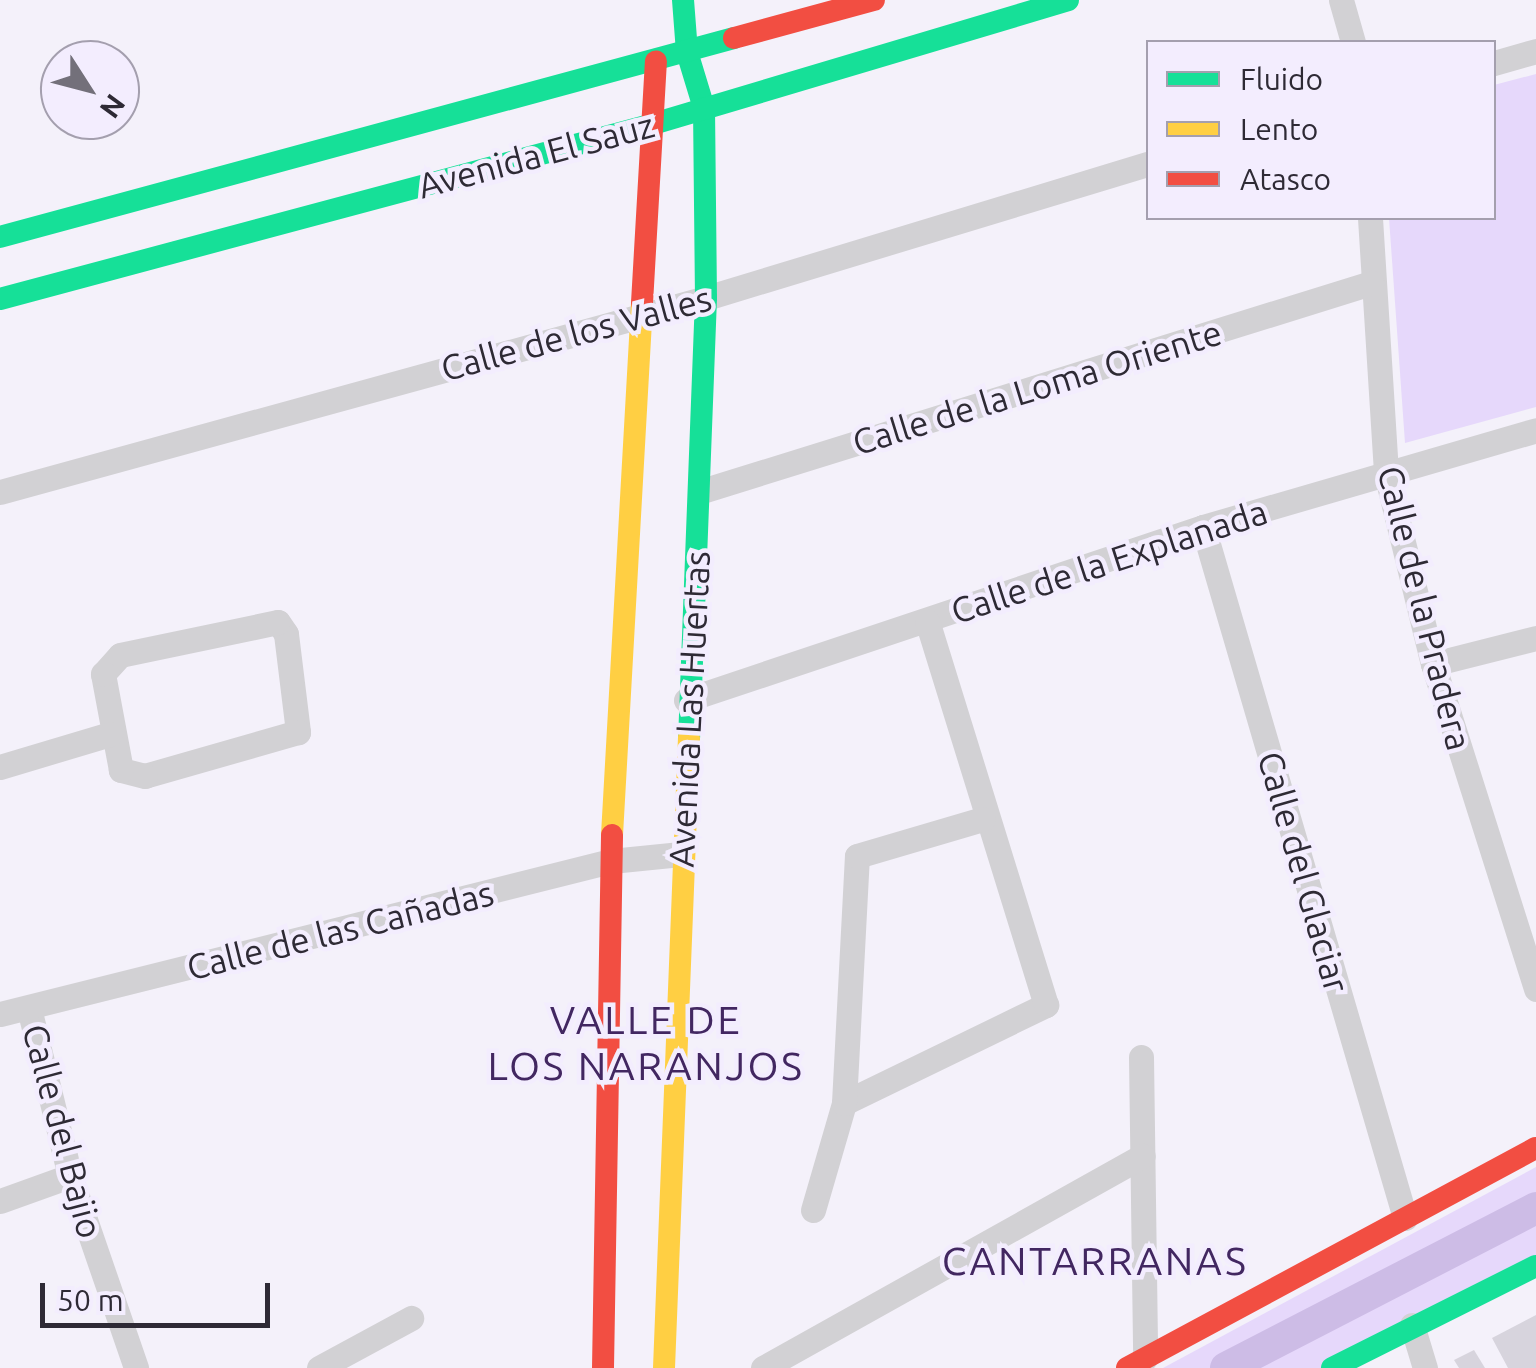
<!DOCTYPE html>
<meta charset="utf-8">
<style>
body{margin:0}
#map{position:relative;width:1536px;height:1368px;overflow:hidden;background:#f4f1fa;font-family:Ubuntu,sans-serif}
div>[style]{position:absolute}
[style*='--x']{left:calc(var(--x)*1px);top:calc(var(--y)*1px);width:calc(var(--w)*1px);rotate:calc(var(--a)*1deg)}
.green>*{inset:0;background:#e6d8fb}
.canal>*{height:32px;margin:-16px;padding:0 16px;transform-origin:16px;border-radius:16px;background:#cdbce6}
.building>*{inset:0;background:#d7d4dd}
.street>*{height:25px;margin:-12.5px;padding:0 12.5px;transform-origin:12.5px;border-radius:12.5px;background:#d2d1d4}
.fast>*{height:22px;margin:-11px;padding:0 11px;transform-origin:11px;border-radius:11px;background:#16e098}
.slow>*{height:22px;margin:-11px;padding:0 11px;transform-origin:11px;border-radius:11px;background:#ffcf43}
.jam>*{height:22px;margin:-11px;padding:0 11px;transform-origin:11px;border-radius:11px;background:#f24e42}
span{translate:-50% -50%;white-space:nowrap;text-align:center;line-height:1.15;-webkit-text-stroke:9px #f3edfe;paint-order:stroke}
.street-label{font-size:35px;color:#2e2a35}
.quarter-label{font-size:40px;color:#422761;letter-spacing:2.5px}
.legend{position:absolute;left:1146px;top:40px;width:350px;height:180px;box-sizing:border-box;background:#f3edfe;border:2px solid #a49fae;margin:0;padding:12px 18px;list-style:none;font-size:30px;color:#2e2a35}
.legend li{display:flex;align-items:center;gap:20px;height:50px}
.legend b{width:50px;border:2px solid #a49fae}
.north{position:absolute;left:40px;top:40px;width:100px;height:100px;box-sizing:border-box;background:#f3edfe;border:2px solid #a49fae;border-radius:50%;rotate:126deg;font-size:28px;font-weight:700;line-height:40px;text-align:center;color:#2e2a35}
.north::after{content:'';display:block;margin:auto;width:35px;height:45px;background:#73707a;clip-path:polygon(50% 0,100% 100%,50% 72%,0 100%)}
.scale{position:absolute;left:40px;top:1283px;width:230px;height:45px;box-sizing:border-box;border:5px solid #2e2a35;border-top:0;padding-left:12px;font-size:30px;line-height:35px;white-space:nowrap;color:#2e2a35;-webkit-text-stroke:8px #f3edfe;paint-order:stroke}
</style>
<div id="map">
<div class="green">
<i style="clip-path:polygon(1536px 74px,1536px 407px,1405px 443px,1389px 218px,1494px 218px,1494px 85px)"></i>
<i style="clip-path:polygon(1536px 1167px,1536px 1268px,1344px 1368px,1163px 1368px)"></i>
</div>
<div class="canal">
<i style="--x:1226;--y:1368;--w:349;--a:-27.3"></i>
</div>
<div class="building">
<i style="clip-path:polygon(1536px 1315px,1536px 1368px,1508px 1368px,1492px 1338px)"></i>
<i style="clip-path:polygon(1474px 1350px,1485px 1368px,1459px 1368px,1454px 1360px)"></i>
</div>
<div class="street">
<i style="--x:1341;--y:0;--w:44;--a:74.1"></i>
<i style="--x:1494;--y:63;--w:44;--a:-15.9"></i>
<i style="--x:1370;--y:218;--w:256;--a:86.4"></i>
<i style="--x:1386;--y:473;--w:197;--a:76.2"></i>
<i style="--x:1433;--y:664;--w:341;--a:72.4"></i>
<i style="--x:702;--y:491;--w:701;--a:-17.27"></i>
<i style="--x:0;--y:492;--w:732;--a:-15.36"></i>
<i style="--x:706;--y:298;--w:462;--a:-16.9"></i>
<i style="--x:1203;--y:527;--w:720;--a:73.7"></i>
<i style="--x:278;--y:622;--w:14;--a:56"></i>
<i style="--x:286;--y:634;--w:99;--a:83"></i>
<i style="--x:298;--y:732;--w:159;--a:164"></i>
<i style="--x:145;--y:776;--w:25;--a:-166"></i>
<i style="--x:121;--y:770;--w:98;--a:-100.6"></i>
<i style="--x:103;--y:674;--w:25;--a:-48"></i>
<i style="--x:120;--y:655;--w:161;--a:-11.8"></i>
<i style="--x:1433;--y:664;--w:106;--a:-14.2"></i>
<i style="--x:686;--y:700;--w:545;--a:-18.5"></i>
<i style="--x:1203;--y:527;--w:347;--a:-16.2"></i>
<i style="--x:0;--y:767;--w:115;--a:-16.7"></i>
<i style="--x:29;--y:1008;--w:173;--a:76.3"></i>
<i style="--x:70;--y:1176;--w:203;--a:71"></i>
<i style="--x:0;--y:1014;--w:630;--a:-14.06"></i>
<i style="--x:611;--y:861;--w:70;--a:-5.7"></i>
<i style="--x:1141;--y:1057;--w:301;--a:89.2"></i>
<i style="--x:844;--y:1103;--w:225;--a:-25.9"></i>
<i style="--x:1046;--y:1005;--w:402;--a:-107.2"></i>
<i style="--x:0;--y:1201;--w:74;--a:-19.7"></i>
<i style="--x:813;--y:1210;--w:111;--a:-73.8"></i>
<i style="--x:844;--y:1103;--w:247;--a:-87"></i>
<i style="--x:857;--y:856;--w:131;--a:-16.4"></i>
<i style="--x:1412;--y:1325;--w:45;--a:73.2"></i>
<i style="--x:319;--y:1368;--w:105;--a:-28.5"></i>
<i style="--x:763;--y:1368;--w:435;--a:-29.2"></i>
</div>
<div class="fast">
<i style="--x:683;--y:0;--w:52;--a:85.6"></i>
<i style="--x:687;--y:52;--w:59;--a:73.1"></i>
<i style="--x:704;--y:108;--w:190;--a:89.4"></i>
<i style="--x:706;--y:298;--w:439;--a:92.2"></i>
<i style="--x:0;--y:237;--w:760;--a:-15.17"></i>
<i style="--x:0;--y:299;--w:676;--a:-15"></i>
<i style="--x:653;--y:124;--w:433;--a:-16.6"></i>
<i style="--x:1332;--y:1368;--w:228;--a:-26.6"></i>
</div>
<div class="slow">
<i style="--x:612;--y:835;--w:533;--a:-86.77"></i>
<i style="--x:664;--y:1368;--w:631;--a:-87.73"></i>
</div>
<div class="jam">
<i style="--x:734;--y:38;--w:145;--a:-15.2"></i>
<i style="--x:642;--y:303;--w:242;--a:-86.7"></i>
<i style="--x:603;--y:1368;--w:533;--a:-89.03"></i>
<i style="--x:1127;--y:1368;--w:464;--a:-28.3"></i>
</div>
<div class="street-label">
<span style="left:536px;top:155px;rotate:-15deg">Avenida El Sauz</span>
<span style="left:576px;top:333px;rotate:-15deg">Calle de los Valles</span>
<span style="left:1037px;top:387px;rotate:-17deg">Calle de la Loma Oriente</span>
<span style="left:1109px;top:561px;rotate:-18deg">Calle de la Explanada</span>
<span style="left:1425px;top:608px;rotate:76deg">Calle de la Pradera</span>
<span style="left:689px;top:709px;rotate:-87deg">Avenida Las Huertas</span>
<span style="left:1304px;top:872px;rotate:74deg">Calle del Glaciar</span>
<span style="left:340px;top:930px;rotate:-14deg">Calle de las Cañadas</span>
<span style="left:63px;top:1131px;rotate:75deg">Calle del Bajio</span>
</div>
<div class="quarter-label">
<span style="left:646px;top:1043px">VALLE DE<br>LOS NARANJOS</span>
<span style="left:1095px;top:1261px">CANTARRANAS</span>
</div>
<ul class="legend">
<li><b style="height:12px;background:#16e098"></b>Fluido</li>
<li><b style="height:12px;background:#ffcf43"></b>Lento</li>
<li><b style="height:12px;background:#f24e42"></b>Atasco</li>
</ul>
<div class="north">N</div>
<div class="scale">50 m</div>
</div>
